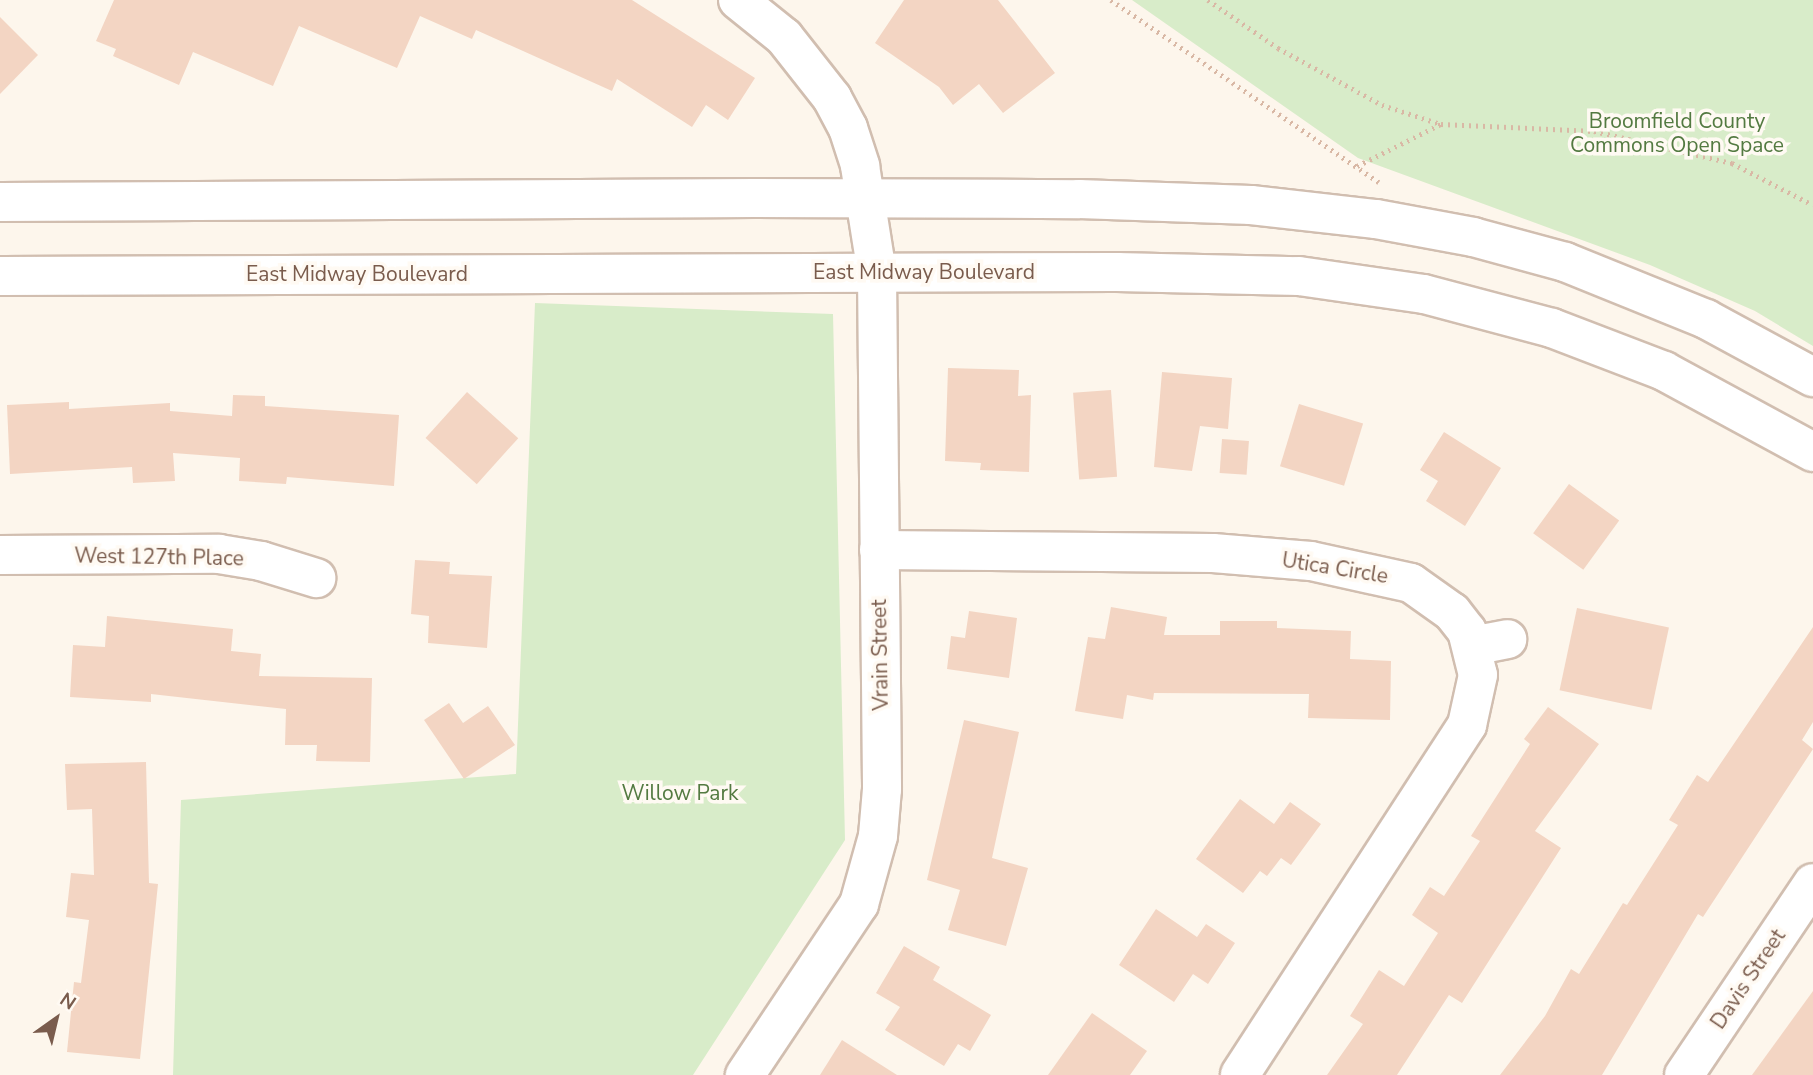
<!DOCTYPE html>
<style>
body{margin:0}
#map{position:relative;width:1813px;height:1075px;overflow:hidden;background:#fdf6ec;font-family:"Nunito Sans",sans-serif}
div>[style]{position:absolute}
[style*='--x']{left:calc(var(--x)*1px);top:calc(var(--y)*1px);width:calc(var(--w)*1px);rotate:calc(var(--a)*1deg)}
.green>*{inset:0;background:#d8ecc9}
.building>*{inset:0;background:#f3d5c3;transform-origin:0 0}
.path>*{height:4.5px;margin-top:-2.25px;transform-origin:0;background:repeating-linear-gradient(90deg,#d9b8a5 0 2px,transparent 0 7px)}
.roads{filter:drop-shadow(2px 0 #d1beb0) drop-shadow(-2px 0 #d1beb0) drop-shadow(0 2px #d1beb0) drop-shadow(0 -2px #d1beb0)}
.street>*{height:38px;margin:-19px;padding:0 19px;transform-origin:19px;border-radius:19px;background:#fff}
.secondary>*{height:38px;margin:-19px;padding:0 19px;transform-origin:19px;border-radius:19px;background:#fff}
span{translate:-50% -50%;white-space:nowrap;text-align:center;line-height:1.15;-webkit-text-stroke:7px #fffaf3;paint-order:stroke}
.park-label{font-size:21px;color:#537a41}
.street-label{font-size:21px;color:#7a5c4d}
.north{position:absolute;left:21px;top:984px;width:70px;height:70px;-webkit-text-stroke:5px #fffaf3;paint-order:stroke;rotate:34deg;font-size:19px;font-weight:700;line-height:28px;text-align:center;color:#7a5c4d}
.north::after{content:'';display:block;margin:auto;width:24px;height:32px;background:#7a5c4d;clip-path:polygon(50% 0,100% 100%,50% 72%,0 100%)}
</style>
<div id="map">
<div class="green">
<i style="clip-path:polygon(1132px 0,1813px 0,1813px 346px,1755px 311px,1650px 265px,1358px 158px)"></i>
<i style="clip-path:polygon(535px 303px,833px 314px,845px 840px,693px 1075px,173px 1075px,181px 800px,516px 774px)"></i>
</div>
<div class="building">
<i style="clip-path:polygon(114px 0,632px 0,755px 78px,728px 120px,706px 105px,692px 127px,617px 79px,612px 91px,476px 30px,472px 39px,420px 16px,397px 68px,299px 26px,273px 86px,193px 52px,179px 85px,113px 56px,116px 49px,96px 41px)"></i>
<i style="clip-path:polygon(904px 0,998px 0,1055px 73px,1003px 113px,979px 84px,953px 105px,939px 87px,875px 43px)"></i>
<i style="clip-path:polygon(0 17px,38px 55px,0 94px)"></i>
<i style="clip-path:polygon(948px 368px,1019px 370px,1018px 396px,1031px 395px,1029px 472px,980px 470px,981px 463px,945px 461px)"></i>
<i style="clip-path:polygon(1162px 372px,1232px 378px,1228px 429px,1200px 426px,1192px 471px,1154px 467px)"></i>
<i style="left:1111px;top:390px;width:87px;height:38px;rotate:86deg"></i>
<i style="left:467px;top:392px;width:69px;height:62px;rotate:42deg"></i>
<i style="clip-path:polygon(233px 395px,265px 396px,265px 406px,399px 415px,394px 486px,287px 477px,286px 484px,239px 481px,240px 458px,173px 453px,175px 481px,133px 483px,132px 467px,10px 474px,7px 405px,69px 402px,69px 409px,170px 403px,170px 411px,232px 416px)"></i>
<i style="left:1299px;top:404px;width:67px;height:65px;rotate:17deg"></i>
<i style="clip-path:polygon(1444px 432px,1501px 468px,1465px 526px,1426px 501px,1438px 481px,1420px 470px)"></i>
<i style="left:1222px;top:439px;width:27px;height:34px;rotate:4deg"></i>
<i style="left:1569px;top:484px;width:62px;height:61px;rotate:36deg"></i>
<i style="clip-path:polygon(415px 560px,450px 562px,449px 574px,492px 576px,487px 648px,428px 643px,429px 616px,411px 614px)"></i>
<i style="clip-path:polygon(1111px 607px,1167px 617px,1164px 635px,1220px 635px,1220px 621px,1277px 621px,1277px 628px,1351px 631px,1350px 659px,1391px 661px,1390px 720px,1308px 718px,1309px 694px,1154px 693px,1153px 700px,1127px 695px,1123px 719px,1075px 711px,1088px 637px,1105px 639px)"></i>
<i style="left:1577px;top:608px;width:94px;height:84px;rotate:12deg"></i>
<i style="clip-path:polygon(969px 611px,1017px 618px,1009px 678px,947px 669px,951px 636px,965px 638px)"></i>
<i style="clip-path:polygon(107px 616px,233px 629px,231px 651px,261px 654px,259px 676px,372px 678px,370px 762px,316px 761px,317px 745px,285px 745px,286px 709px,151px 694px,151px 702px,70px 697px,73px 645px,105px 647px)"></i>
<i style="clip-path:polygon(1813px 627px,1813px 722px,1802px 740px,1813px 749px,1703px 917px,1698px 914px,1602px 1075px,1500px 1075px,1545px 1016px,1571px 969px,1579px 974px,1623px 903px,1627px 905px,1678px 825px,1669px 820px,1697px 775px,1708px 782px)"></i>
<i style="clip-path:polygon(449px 703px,463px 723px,488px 706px,515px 745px,464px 779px,424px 720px)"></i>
<i style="clip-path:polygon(1548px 707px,1599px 744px,1535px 831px,1561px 848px,1462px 1003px,1449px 995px,1397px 1075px,1327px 1075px,1363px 1024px,1350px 1016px,1379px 970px,1404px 986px,1438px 933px,1412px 915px,1430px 887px,1444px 896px,1480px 841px,1471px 836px,1530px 744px,1524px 739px)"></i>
<i style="clip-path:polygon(964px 720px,1019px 732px,992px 858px,1028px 868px,1006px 946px,948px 930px,960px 890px,927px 880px)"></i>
<i style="clip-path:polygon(146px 762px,149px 883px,158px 884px,140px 1059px,67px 1052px,74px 982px,81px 983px,89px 920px,66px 917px,71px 873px,94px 875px,92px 809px,67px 810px,65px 764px)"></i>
<i style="clip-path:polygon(1240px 799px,1274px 824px,1290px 802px,1321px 824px,1291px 865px,1281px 858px,1267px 876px,1260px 871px,1243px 893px,1196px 859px)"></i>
<i style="clip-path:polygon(1156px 909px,1197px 937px,1206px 924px,1235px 943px,1208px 984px,1193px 974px,1174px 1002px,1119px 965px)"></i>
<i style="clip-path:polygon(904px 946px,940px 967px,933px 980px,991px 1015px,970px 1051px,958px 1044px,944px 1066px,885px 1030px,900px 1007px,876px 993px)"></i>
<i style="clip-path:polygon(1813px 991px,1813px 1075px,1752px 1075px)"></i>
<i style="clip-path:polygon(1092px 1013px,1147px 1051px,1130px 1075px,1048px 1075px)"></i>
<i style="clip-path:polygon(842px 1040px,897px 1075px,820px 1075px)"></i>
</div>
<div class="path">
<i style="--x:1111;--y:0;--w:324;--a:34.2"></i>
<i style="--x:1208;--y:0;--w:85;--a:34.4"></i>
<i style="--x:1278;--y:48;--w:119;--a:28.7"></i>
<i style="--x:1382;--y:105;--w:62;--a:17.9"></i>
<i style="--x:1441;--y:124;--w:153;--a:2.6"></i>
<i style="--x:1594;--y:131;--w:142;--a:13.1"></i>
<i style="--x:1732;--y:163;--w:91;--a:27.4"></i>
<i style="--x:1357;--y:166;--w:94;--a:-26.6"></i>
</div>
<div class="roads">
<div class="street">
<i style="--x:738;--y:0;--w:59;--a:38.8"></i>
<i style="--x:784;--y:37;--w:78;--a:51.8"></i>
<i style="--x:832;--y:98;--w:34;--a:62"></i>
<i style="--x:848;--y:128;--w:40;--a:72"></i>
<i style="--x:860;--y:166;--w:108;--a:81"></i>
<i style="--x:877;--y:273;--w:516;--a:89.44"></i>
<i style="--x:882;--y:789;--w:47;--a:94.9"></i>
<i style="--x:878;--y:836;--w:71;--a:105.6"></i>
<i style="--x:859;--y:904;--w:206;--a:123.7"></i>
<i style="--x:879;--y:550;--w:334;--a:0.5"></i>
<i style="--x:1213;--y:553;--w:98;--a:4.7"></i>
<i style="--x:1311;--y:561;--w:102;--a:12.4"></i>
<i style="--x:1411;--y:583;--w:50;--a:35.3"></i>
<i style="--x:1452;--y:612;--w:24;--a:52"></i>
<i style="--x:1467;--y:631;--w:45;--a:76"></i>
<i style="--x:1478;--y:675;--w:51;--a:102.4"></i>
<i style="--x:1467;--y:725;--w:417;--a:123"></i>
<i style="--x:0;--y:555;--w:219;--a:-0.3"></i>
<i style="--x:219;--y:554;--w:43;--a:9.5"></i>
<i style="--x:261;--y:561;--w:58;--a:17.2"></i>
<i style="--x:1472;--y:646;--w:36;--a:-11"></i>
<i style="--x:1684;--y:1075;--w:231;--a:-56.1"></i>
</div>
<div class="secondary">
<i style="--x:0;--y:202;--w:754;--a:-0.3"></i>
<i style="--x:754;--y:198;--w:325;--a:0.2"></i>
<i style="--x:1079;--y:199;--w:172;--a:2"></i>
<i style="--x:1251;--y:205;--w:126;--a:6.4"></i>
<i style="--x:1376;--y:219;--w:99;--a:10.5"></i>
<i style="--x:1473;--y:237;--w:95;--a:15.2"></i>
<i style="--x:1565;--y:262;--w:152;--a:22"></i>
<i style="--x:1706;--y:319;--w:122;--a:28.5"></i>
<i style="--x:0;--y:276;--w:1117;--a:-0.21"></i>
<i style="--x:1117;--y:272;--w:182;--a:1.3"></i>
<i style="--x:1299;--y:276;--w:126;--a:8.2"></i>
<i style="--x:1424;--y:294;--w:132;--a:14.9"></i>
<i style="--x:1552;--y:328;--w:120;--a:21"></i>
<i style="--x:1664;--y:371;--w:170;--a:28.5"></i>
</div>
</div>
<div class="park-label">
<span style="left:1677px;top:133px">Broomfield County<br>Commons Open Space</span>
<span style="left:680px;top:793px">Willow Park</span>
</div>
<div class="street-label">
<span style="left:924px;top:272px">East Midway Boulevard</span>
<span style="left:357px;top:274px">East Midway Boulevard</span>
<span style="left:159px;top:557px;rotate:1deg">West 127th Place</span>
<span style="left:1335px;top:568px;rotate:9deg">Utica Circle</span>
<span style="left:880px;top:655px;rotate:-91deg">Vrain Street</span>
<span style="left:1748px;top:979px;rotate:-56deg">Davis Street</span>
</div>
<div class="north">N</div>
</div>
